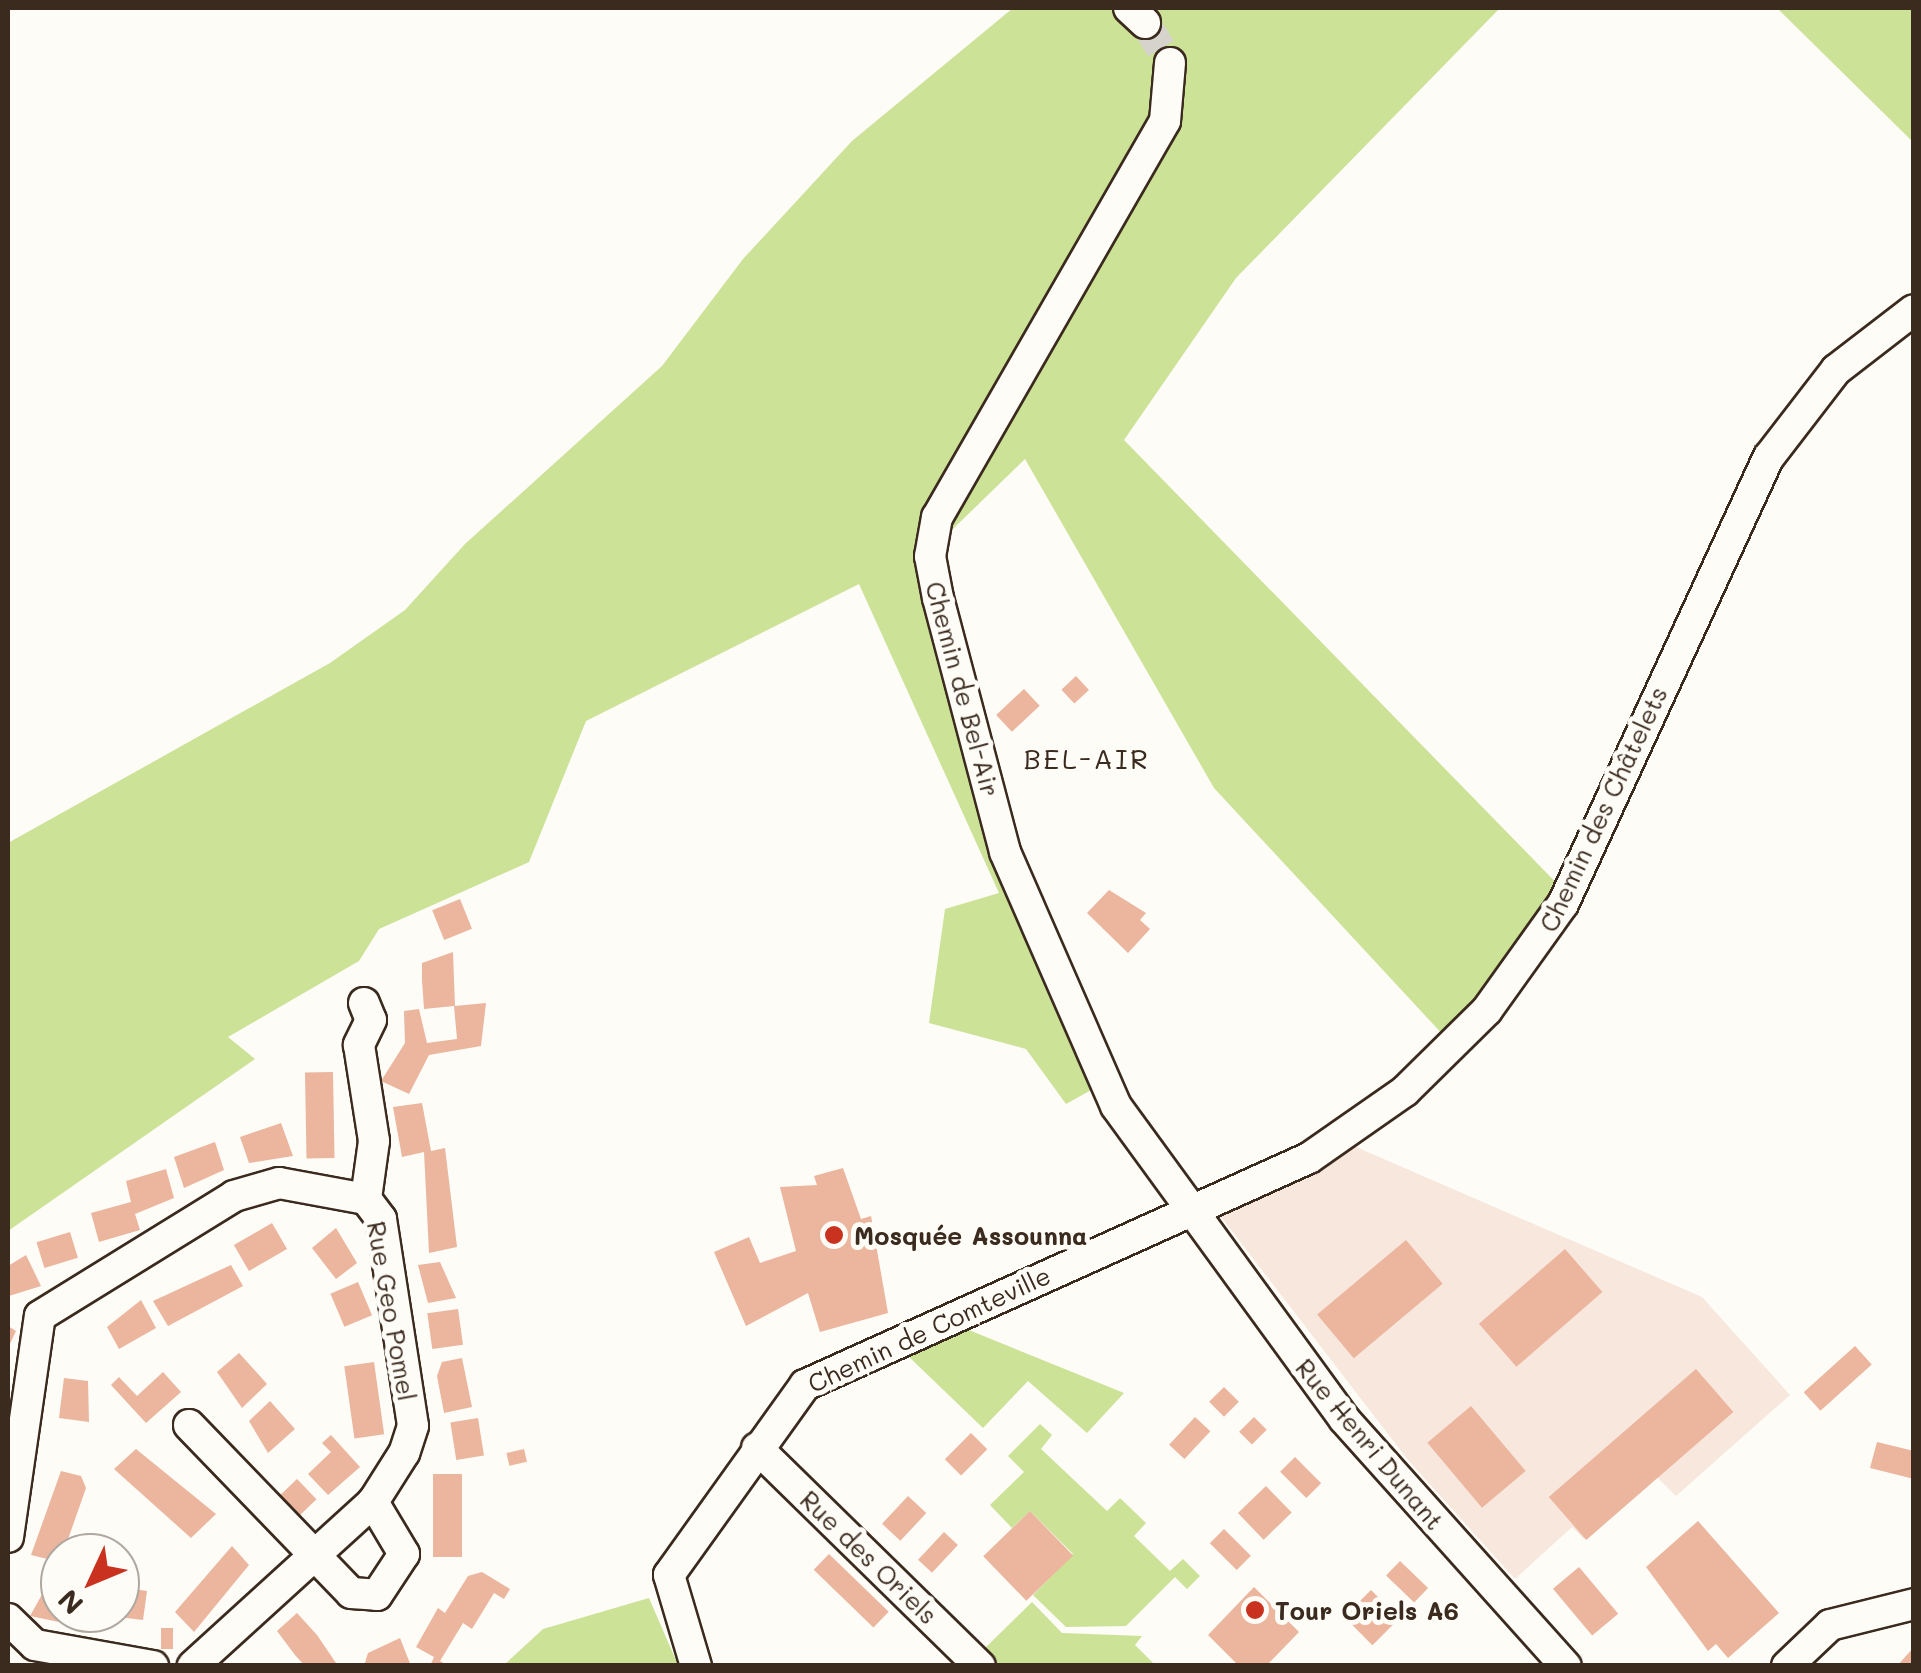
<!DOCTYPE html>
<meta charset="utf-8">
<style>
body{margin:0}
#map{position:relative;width:1921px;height:1673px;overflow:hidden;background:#fdfcf7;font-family:Mali,sans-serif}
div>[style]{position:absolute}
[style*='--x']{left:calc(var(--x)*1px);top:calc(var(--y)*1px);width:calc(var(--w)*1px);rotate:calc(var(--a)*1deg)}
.built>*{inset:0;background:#f8e7dc}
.green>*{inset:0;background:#cbe297}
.building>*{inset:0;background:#ebb59e;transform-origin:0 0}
.minor-tunnel>*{height:30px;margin-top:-15px;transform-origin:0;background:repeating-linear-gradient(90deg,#d6d2cc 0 30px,transparent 0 45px)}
.roads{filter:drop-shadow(2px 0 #3b2a1e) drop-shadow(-2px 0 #3b2a1e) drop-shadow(0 2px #3b2a1e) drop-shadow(0 -2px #3b2a1e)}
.minor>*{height:30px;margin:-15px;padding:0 15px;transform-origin:15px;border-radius:15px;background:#fdfcf7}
.dots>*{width:28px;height:28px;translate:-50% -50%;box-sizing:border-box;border:5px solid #fdfcf7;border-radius:50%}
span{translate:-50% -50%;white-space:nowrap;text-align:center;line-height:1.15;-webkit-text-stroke:10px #fdfcf7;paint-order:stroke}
.street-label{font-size:25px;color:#3b2a1e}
.poi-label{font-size:25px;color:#3b2a1e;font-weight:700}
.left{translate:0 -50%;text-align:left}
.neighbourhood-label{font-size:28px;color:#3b2a1e;letter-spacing:2.5px}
.frame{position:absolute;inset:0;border:10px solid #3b2a1e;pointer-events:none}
.north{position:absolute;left:40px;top:1533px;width:100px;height:100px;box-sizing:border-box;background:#fdfcf7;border:2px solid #afa8a0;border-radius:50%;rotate:226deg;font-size:28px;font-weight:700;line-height:40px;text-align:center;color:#3b2a1e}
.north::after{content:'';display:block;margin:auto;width:35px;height:45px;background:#c8321e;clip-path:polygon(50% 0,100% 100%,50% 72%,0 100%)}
</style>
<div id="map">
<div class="built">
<i style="clip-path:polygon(1356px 1147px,1702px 1297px,1790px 1395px,1676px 1496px,1657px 1477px,1584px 1539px,1572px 1527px,1515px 1579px,1408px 1460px,1218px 1213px)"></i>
</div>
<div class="green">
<i style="clip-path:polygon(1013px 8px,1500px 8px,1236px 278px,1124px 440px,1573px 900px,1459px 1052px,1214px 788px,1025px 459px,923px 558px,1093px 1089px,1066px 1104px,1026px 1049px,929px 1023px,945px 909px,999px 893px,859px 584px,586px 721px,529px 862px,379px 929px,359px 961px,228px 1037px,255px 1059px,8px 1231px,8px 843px,330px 663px,405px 610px,465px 544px,662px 366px,743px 259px,852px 141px)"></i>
<i style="clip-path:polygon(1777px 8px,1913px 8px,1913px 142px)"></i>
<i style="clip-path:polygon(964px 1328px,1124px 1393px,1087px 1433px,1028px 1381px,983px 1428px,907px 1355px)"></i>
<i style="clip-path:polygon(1040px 1424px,1052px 1435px,1041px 1449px,1107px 1511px,1120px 1498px,1146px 1523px,1134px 1536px,1170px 1571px,1183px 1559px,1200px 1576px,1187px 1589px,1175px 1577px,1126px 1626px,1066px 1627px,1033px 1595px,1073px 1554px,1030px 1511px,1012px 1528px,990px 1505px,1024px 1472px,1008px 1456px)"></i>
<i style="clip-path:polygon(649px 1598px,678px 1665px,504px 1665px,543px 1629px)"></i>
<i style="clip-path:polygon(1032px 1602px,1062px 1633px,1142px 1636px,1135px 1645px,1155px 1665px,1000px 1665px,983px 1650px)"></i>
</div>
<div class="building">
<i style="left:1076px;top:676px;width:19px;height:20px;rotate:47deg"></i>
<i style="left:1024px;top:689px;width:23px;height:38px;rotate:47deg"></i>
<i style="clip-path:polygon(1109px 890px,1146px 913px,1140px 920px,1150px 929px,1128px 953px,1087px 913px)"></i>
<i style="left:460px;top:899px;width:32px;height:30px;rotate:68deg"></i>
<i style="clip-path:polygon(453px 952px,455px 1006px,486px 1003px,481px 1046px,429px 1055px,409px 1094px,381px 1081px,405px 1043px,404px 1011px,419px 1009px,427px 1043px,457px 1039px,454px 1006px,424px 1009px,422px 980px,422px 963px)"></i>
<i style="left:333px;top:1072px;width:86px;height:28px;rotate:89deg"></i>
<i style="clip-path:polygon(422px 1103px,431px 1151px,445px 1148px,457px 1247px,429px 1253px,424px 1152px,402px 1157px,393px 1107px)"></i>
<i style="clip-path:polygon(281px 1123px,293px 1156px,249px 1163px,240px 1137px)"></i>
<i style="clip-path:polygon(215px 1142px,224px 1170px,184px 1188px,174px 1157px)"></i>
<i style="clip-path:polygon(843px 1168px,861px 1219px,871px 1216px,888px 1313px,820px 1332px,808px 1293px,746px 1326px,714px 1252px,749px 1237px,760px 1263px,796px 1251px,780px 1187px,817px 1185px,814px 1176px)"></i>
<i style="clip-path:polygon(166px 1169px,174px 1198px,135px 1214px,140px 1230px,99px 1242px,91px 1213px,131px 1202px,126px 1181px)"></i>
<i style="left:272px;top:1223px;width:30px;height:44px;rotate:60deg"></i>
<i style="clip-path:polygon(336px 1228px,357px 1263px,336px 1279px,312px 1248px)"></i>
<i style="left:70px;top:1232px;width:27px;height:35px;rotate:73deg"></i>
<i style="left:1406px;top:1240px;width:57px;height:116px;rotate:50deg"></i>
<i style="left:1565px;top:1249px;width:57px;height:114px;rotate:49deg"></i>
<i style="clip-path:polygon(26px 1255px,41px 1286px,9px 1296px,8px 1266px)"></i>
<i style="clip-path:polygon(440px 1262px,456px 1298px,428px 1303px,418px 1265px)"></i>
<i style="clip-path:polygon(231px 1265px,243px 1286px,168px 1326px,153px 1301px)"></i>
<i style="left:358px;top:1282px;width:36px;height:30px;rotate:67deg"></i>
<i style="clip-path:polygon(141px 1300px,156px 1328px,119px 1349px,107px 1327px)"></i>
<i style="left:458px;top:1309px;width:36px;height:31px;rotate:82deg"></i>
<i style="clip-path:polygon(8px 1326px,16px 1331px,8px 1348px)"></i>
<i style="left:1855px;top:1346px;width:25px;height:69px;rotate:48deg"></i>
<i style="clip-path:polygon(239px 1353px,267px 1384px,242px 1408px,217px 1372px)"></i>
<i style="clip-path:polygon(462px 1358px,472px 1407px,444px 1413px,437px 1376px,442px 1362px)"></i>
<i style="left:374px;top:1362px;width:73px;height:30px;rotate:82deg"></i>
<i style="left:1696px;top:1369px;width:57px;height:195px;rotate:49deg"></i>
<i style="clip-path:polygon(163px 1372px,181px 1392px,146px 1423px,111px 1385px,119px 1377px,137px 1396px)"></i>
<i style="clip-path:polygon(64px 1378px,88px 1381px,89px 1422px,59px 1418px)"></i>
<i style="left:1224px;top:1387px;width:21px;height:21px;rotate:45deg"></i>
<i style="clip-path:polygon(270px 1401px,295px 1429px,268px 1453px,249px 1421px)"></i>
<i style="left:1471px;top:1406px;width:85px;height:57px;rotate:50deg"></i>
<i style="left:1195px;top:1417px;width:21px;height:38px;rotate:43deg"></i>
<i style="left:1254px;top:1417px;width:18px;height:21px;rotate:45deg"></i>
<i style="left:478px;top:1418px;width:38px;height:28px;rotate:81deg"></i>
<i style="left:971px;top:1433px;width:23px;height:37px;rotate:45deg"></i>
<i style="clip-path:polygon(331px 1435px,360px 1467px,328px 1495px,308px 1474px,331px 1452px,322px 1443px)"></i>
<i style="clip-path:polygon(1877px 1442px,1914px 1451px,1914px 1479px,1870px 1468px)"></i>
<i style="clip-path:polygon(136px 1449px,216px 1514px,191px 1538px,114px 1469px)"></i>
<i style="left:524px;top:1449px;width:13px;height:18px;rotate:77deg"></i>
<i style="left:1295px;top:1457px;width:37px;height:21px;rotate:45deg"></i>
<i style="clip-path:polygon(61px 1471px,81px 1476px,86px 1488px,60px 1562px,31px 1555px)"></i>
<i style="left:433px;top:1474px;width:29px;height:83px"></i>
<i style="left:297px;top:1479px;width:28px;height:35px;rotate:46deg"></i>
<i style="left:1266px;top:1486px;width:37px;height:39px;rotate:46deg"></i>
<i style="left:908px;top:1496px;width:25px;height:38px;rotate:43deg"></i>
<i style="left:1030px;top:1511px;width:62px;height:65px;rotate:46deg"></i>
<i style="clip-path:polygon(1698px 1521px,1779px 1613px,1728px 1658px,1716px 1644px,1708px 1651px,1646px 1567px)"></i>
<i style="left:1224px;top:1529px;width:38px;height:20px;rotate:45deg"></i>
<i style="left:944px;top:1532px;width:19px;height:38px;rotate:43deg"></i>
<i style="clip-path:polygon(232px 1546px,249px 1565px,194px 1632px,175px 1612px)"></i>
<i style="left:829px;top:1554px;width:83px;height:22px;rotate:44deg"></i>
<i style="left:1400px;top:1561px;width:39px;height:20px;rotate:44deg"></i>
<i style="left:1579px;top:1567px;width:61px;height:34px;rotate:50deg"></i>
<i style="clip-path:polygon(482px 1572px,510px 1589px,504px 1599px,494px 1593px,472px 1629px,463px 1623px,440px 1661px,448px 1666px,430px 1666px,434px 1657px,416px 1647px,438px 1608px,445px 1613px,468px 1576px)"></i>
<i style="clip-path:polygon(120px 1587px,147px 1591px,143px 1620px,110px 1616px,98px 1630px,30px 1616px,45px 1589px,60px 1590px,60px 1613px,120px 1613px)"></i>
<i style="clip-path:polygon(1254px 1587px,1299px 1632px,1266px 1666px,1239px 1666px,1208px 1635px)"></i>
<i style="left:1371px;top:1590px;width:40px;height:38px;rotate:45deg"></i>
<i style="clip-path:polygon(297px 1613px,317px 1635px,338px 1666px,305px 1666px,295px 1655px,277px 1631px)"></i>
<i style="left:161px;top:1628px;width:12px;height:21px"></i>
<i style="clip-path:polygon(400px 1638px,411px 1666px,364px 1666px,368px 1653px)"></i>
<i style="clip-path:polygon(1914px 1647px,1914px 1666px,1897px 1666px)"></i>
</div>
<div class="minor-tunnel">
<i style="--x:1145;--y:23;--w:47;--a:58"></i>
</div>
<div class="roads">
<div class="minor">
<i style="--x:1129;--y:8;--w:22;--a:43"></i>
<i style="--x:1170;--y:63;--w:58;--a:94.9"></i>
<i style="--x:1165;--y:121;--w:457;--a:119.9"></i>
<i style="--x:937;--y:517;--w:40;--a:100"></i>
<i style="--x:930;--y:556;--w:43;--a:79.2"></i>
<i style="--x:938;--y:598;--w:263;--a:75.2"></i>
<i style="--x:1005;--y:852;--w:277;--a:66.4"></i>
<i style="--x:1116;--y:1106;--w:387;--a:53.9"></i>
<i style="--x:1344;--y:1419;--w:332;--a:48.1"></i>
<i style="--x:364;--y:1003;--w:18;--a:68"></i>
<i style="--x:371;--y:1020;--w:28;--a:116"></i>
<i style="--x:359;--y:1045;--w:97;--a:81.1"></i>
<i style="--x:374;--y:1141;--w:59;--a:97.9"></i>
<i style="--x:189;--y:1425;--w:233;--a:46"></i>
<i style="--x:351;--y:1593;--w:26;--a:4"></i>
<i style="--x:377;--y:1595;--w:49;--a:-56.6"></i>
<i style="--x:404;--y:1554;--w:61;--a:-120.8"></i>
<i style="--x:757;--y:1448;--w:312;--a:44.4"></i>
<i style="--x:8;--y:1537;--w:223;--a:-81.8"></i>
<i style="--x:40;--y:1316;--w:228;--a:-31.7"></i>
<i style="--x:234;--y:1196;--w:47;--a:-16.1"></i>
<i style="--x:279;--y:1183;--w:88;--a:10.4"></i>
<i style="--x:366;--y:1199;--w:25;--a:53"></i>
<i style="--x:381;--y:1219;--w:209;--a:81.2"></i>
<i style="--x:413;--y:1426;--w:28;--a:108"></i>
<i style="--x:404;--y:1453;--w:58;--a:122.3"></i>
<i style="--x:373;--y:1502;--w:244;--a:137.7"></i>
<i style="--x:8;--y:1619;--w:37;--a:44"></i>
<i style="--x:35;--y:1645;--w:120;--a:10.1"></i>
<i style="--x:696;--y:1666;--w:95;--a:-106.5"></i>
<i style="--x:669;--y:1575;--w:234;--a:-54.4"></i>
<i style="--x:805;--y:1385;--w:553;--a:-24.25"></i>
<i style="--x:1309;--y:1158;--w:117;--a:-34.9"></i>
<i style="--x:1405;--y:1091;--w:115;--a:-44.6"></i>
<i style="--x:1487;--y:1010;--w:130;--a:-54.4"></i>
<i style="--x:1563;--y:904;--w:492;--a:-65.3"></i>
<i style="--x:1769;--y:457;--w:110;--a:-52.4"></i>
<i style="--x:1836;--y:370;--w:98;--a:-37.6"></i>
<i style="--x:1787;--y:1666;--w:59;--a:-43.6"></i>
<i style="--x:1830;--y:1625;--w:87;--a:-14"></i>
</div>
</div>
<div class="dots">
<i style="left:834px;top:1235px;background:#c8321e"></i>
<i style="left:1255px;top:1610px;background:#c8321e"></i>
</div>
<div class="street-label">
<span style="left:963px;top:689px;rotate:75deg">Chemin de Bel-Air</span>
<span style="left:1603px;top:809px;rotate:-65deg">Chemin des Châtelets</span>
<span style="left:392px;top:1311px;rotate:80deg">Rue Geo Pomel</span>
<span style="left:929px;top:1329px;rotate:-25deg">Chemin de Comteville</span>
<span style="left:1370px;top:1444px;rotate:50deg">Rue Henri Dunant</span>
<span style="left:869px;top:1557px;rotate:44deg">Rue des Oriels</span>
</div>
<div class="poi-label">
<span class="left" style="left:854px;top:1235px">Mosquée Assounna</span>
<span class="left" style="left:1275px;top:1610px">Tour Oriels A6</span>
</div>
<div class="neighbourhood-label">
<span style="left:1087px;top:758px">BEL-AIR</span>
</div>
<div class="frame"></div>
<div class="north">N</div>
</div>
